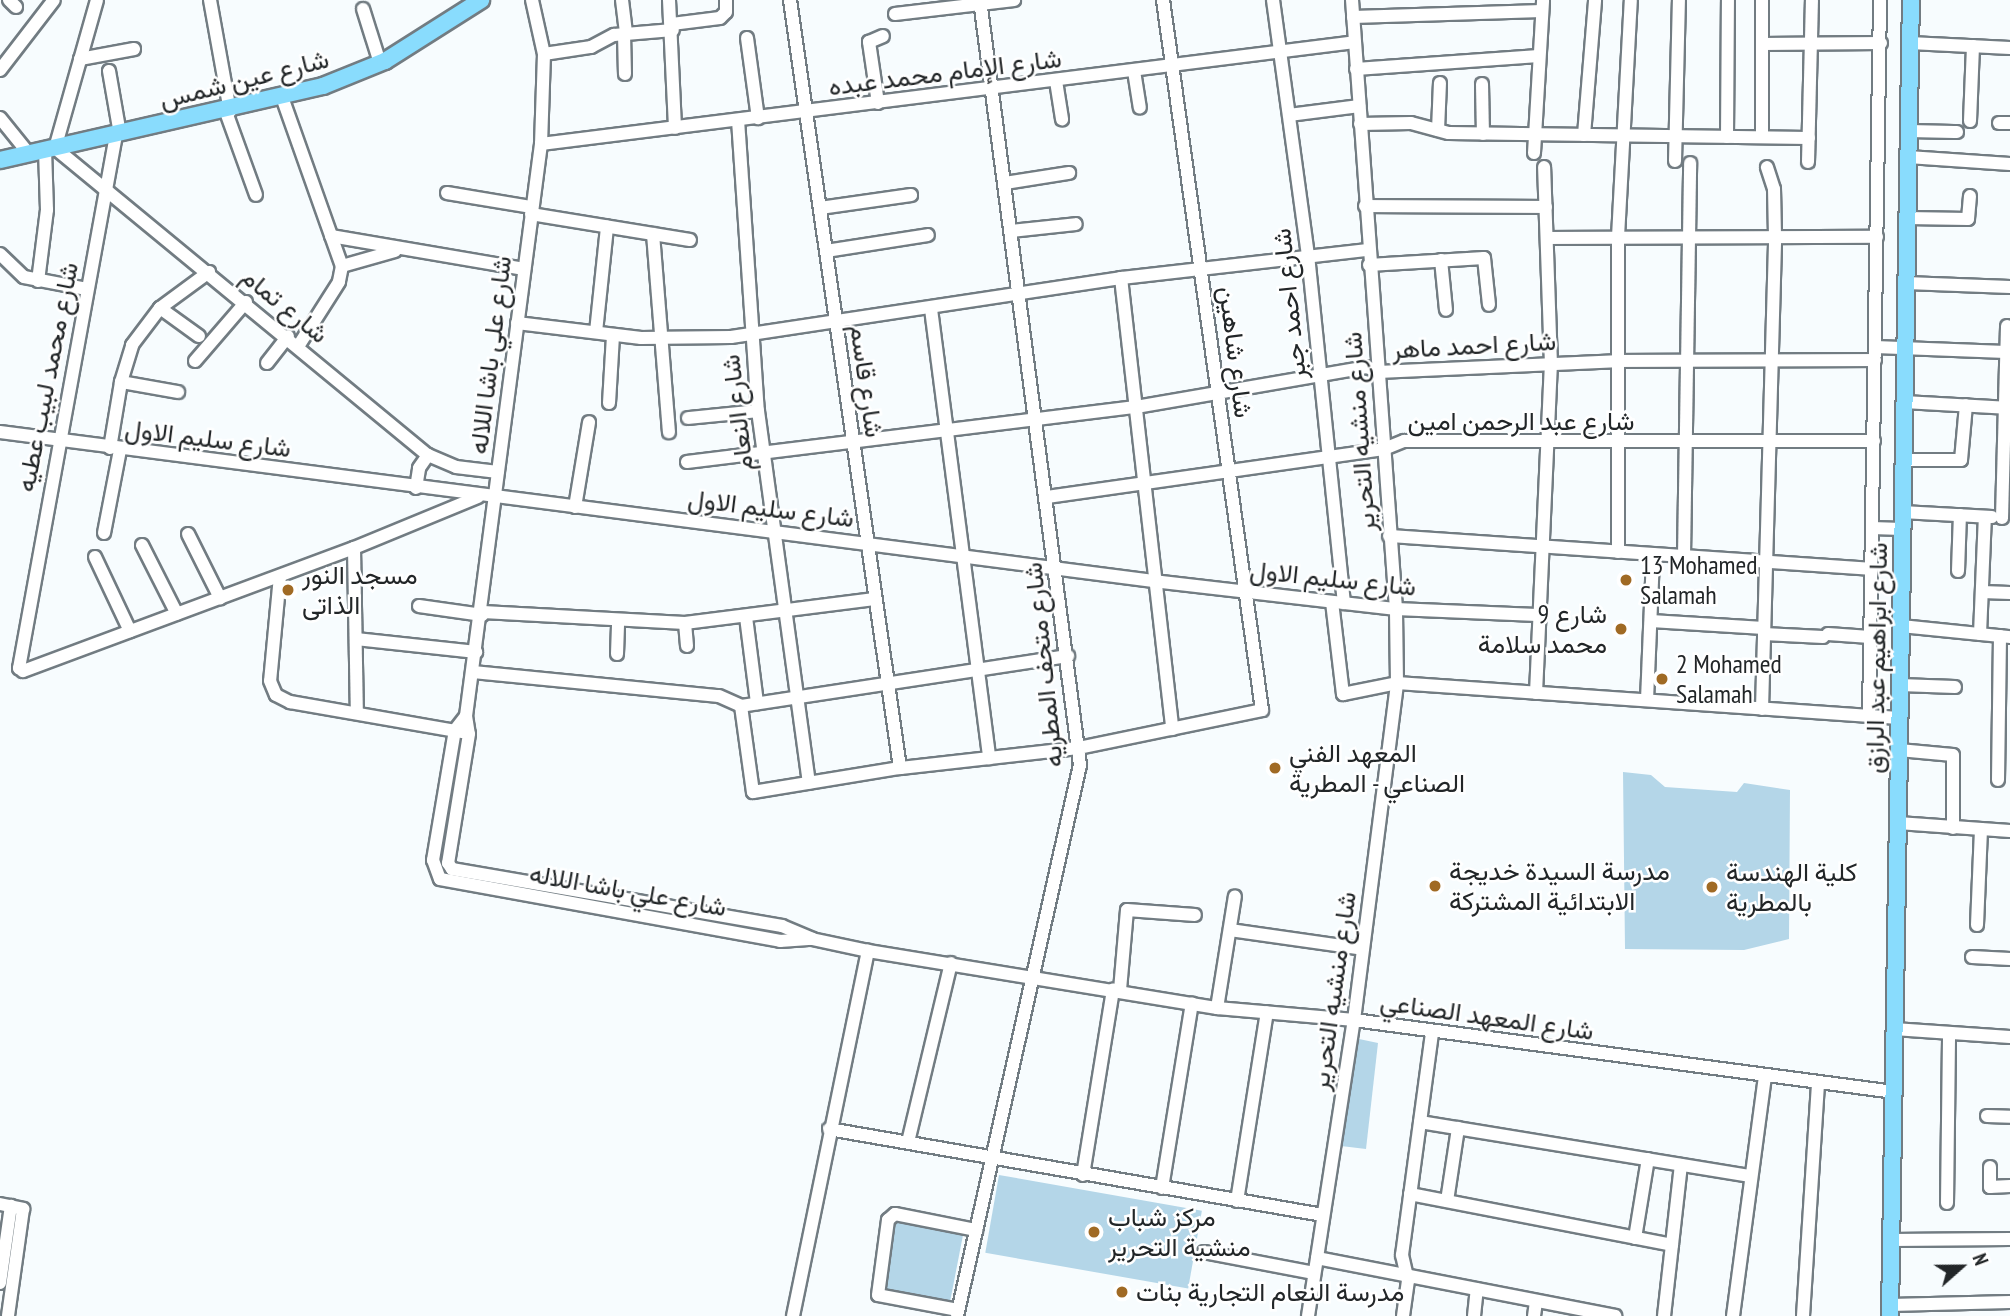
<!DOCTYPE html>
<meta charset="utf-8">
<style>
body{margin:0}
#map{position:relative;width:2010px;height:1316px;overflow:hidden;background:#f7fcfe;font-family:"PT Sans Narrow",Vazirmatn,sans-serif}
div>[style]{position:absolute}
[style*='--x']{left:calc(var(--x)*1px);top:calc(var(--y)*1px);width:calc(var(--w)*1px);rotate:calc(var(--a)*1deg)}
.green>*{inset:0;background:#b4d6e8;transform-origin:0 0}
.roads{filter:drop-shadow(2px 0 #727c82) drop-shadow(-2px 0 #727c82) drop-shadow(0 2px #727c82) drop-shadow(0 -2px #727c82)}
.minor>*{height:12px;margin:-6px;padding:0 6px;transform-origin:6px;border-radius:6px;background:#fff}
.major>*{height:16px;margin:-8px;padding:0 8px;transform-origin:8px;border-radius:8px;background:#89dcfd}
.dots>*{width:19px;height:19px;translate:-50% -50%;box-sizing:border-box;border:4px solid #fff;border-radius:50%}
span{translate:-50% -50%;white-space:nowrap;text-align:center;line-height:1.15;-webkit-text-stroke:5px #fff;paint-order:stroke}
.street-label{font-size:26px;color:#222628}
.poi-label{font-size:26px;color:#222628}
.left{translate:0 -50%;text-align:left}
.right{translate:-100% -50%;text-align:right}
.north{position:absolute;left:1926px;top:1232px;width:70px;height:70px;-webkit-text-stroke:5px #fff;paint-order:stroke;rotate:69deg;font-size:19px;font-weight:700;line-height:28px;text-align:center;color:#222628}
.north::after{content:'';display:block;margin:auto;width:24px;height:32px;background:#222628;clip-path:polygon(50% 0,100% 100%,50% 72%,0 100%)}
</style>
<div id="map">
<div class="green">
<i style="clip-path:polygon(1623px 772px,1651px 775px,1665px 787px,1737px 792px,1744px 783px,1790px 790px,1789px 939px,1744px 950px,1625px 949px)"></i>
<i style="clip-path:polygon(1359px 1039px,1378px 1043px,1366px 1149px,1341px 1146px)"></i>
<i style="left:999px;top:1175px;width:206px;height:79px;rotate:10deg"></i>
<i style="left:894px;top:1218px;width:71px;height:71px;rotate:11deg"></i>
</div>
<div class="roads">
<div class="minor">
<i style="--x:9;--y:0;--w:10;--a:45"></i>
<i style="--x:97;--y:0;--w:154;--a:105.8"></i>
<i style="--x:55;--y:148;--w:483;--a:39.5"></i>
<i style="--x:428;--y:455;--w:30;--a:23"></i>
<i style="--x:456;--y:467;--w:42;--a:6.8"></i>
<i style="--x:210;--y:0;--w:113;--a:79.8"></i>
<i style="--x:532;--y:0;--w:55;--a:77.5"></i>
<i style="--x:544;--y:54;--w:90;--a:91.9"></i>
<i style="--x:541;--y:144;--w:577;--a:97.47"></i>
<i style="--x:466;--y:716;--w:18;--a:81"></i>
<i style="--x:469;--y:734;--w:131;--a:99.2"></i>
<i style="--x:448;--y:863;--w:7;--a:56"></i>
<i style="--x:452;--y:869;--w:335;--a:9.8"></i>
<i style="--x:782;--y:926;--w:33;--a:23"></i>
<i style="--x:812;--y:939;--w:57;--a:12.1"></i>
<i style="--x:868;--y:951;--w:354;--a:9.3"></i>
<i style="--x:1217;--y:1008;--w:138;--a:5"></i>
<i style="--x:1354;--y:1020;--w:545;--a:7.59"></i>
<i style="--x:622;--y:0;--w:34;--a:83"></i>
<i style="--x:669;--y:0;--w:128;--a:87.3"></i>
<i style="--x:790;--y:0;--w:776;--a:81.85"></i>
<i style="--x:1273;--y:0;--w:257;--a:82.2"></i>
<i style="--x:1308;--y:255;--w:350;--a:84.1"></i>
<i style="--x:1762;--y:0;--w:136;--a:90"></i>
<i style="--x:363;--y:9;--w:57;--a:72.5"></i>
<i style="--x:895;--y:14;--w:120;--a:-6.7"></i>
<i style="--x:1353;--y:17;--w:189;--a:-1.8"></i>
<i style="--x:672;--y:24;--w:48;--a:-7.1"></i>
<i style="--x:720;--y:18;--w:8;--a:-45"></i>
<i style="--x:726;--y:12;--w:12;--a:-90"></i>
<i style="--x:624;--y:34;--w:40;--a:88.6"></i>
<i style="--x:747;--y:38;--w:81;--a:82.2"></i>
<i style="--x:1910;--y:43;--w:100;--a:2.9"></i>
<i style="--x:1762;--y:44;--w:119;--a:-0.5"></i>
<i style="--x:544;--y:54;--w:48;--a:-8.5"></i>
<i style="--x:591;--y:47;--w:26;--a:-28"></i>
<i style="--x:614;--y:35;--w:59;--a:-4.8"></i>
<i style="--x:80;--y:59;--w:55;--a:-10.5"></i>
<i style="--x:1356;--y:69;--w:183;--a:-4.1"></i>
<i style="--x:0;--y:70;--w:88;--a:-52.4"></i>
<i style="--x:109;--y:71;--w:64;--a:80.1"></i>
<i style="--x:1134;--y:71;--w:37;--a:81"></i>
<i style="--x:1056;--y:81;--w:39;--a:81"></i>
<i style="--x:1482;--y:84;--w:50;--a:88.9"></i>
<i style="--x:282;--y:97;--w:179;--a:70.5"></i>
<i style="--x:342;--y:266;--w:16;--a:101"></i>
<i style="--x:339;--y:282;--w:75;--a:122.4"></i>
<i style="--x:878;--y:103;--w:62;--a:-98.4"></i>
<i style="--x:869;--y:42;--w:15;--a:-23"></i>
<i style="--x:226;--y:112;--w:88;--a:70.1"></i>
<i style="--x:1289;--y:115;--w:71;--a:-7.3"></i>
<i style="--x:0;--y:118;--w:46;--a:51.1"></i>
<i style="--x:738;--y:120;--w:292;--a:86.1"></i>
<i style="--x:758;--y:411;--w:375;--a:82.2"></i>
<i style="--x:1970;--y:121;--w:75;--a:-87.7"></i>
<i style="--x:1999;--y:123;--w:11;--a:0"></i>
<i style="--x:1360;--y:124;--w:51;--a:-1.1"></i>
<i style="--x:1411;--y:123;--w:39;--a:15"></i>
<i style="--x:1449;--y:133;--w:360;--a:0.8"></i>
<i style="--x:1438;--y:130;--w:47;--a:-87.6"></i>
<i style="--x:1909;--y:131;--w:48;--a:1.2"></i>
<i style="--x:116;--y:135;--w:542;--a:100.31"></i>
<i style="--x:19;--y:668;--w:5;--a:37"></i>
<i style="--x:23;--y:671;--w:353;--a:-20.4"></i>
<i style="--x:354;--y:548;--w:134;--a:-22.4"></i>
<i style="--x:1584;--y:135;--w:135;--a:-85.3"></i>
<i style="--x:1727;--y:137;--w:137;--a:-89.6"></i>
<i style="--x:541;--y:144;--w:820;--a:-7.14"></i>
<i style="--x:1534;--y:153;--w:153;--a:-86.6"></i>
<i style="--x:1908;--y:157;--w:102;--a:3.9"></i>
<i style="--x:1675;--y:161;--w:161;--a:-88.6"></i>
<i style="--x:1808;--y:162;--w:162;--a:-88.6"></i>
<i style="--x:1005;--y:183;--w:65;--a:-8.9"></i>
<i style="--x:447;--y:193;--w:86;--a:9.4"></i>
<i style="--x:1365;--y:206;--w:181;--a:0.3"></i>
<i style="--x:820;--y:208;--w:92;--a:-8.1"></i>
<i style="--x:531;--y:214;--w:161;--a:9.3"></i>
<i style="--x:1907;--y:218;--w:61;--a:0.9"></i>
<i style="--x:1968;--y:219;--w:23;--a:-85"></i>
<i style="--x:1011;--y:231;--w:65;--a:-6.1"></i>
<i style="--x:653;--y:234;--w:199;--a:85.4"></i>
<i style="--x:331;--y:236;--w:196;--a:9.7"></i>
<i style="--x:1548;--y:238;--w:329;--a:-0.2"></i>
<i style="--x:826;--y:251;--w:103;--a:-8.9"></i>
<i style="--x:0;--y:254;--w:33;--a:44"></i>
<i style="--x:24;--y:277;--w:64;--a:10.8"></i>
<i style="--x:1441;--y:260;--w:50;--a:84.3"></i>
<i style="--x:1369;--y:265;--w:115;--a:-3.5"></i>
<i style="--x:1484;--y:258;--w:47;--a:83.9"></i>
<i style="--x:342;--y:266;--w:55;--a:-15.8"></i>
<i style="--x:1121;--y:278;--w:454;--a:83.5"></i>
<i style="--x:38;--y:281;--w:72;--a:-82.8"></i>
<i style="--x:47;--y:210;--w:60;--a:-91.9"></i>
<i style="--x:1906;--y:283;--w:104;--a:2.2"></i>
<i style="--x:160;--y:308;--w:48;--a:35.7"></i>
<i style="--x:931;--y:309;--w:453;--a:82.6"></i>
<i style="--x:517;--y:323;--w:125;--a:6.9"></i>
<i style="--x:641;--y:338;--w:90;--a:-0.6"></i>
<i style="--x:731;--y:337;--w:394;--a:-8.6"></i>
<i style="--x:1121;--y:278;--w:249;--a:-6.5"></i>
<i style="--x:596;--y:332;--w:106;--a:-84"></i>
<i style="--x:1875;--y:347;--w:131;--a:2.2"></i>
<i style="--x:195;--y:361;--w:78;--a:-49.2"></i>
<i style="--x:267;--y:363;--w:34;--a:-52"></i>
<i style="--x:121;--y:382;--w:58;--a:10"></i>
<i style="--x:1904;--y:402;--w:106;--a:3.2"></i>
<i style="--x:609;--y:403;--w:68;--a:-86.6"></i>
<i style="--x:688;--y:418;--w:70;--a:-5.7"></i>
<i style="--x:0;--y:432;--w:1163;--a:7.36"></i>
<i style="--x:1153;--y:581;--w:245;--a:6.6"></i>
<i style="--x:1396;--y:609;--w:141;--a:2.4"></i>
<i style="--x:110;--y:448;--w:67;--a:-80.5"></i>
<i style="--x:121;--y:382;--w:39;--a:-73"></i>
<i style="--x:132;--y:345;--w:46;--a:-52.9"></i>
<i style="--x:160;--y:308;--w:61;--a:-36.3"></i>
<i style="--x:1903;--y:460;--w:58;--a:0"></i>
<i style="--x:1961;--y:460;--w:55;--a:-84.8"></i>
<i style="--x:687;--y:462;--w:452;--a:-7"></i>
<i style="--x:1136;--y:407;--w:234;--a:-9.8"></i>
<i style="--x:1367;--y:367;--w:12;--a:24"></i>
<i style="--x:1378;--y:372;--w:238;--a:-2.6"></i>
<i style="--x:1616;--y:361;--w:259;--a:-0.2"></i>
<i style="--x:416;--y:488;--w:20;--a:-81"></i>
<i style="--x:419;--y:468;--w:16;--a:-55"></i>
<i style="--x:1047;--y:497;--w:340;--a:-8.1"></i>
<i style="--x:1384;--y:449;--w:22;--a:-22"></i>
<i style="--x:1404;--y:441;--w:470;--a:0"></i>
<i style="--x:575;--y:507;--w:86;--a:-80.6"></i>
<i style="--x:1902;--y:512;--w:90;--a:3.2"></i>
<i style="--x:2002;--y:518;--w:192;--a:-88.5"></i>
<i style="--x:1872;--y:528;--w:30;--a:2"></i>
<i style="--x:104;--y:533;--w:85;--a:-79.1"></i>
<i style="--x:188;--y:534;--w:72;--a:63.4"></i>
<i style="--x:1389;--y:536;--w:483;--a:3.9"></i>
<i style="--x:142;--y:545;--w:77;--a:63.1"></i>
<i style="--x:354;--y:548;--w:165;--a:89"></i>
<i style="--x:1618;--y:552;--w:315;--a:-90"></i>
<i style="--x:1618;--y:237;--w:237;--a:-86.9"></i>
<i style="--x:1684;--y:556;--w:393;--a:-89.1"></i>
<i style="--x:95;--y:557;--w:82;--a:64.7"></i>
<i style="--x:1958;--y:571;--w:56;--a:-88"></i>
<i style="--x:280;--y:576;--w:105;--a:95.4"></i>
<i style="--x:270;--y:681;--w:15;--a:67"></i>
<i style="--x:276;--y:695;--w:16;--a:27"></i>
<i style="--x:290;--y:702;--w:175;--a:9.9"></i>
<i style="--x:1982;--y:592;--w:28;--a:2"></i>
<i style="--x:1332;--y:602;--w:93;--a:83.2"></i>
<i style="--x:1343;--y:694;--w:55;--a:-11.5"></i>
<i style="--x:1397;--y:683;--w:503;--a:3.99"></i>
<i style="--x:419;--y:606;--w:64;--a:8.1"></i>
<i style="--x:483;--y:612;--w:202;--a:3.1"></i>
<i style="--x:685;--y:623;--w:191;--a:-7.2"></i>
<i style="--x:746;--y:617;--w:87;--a:82.7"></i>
<i style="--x:1651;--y:621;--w:113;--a:3.5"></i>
<i style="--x:685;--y:623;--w:23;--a:85"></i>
<i style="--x:1901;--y:626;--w:110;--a:5.8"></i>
<i style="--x:1764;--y:634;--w:59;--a:2.9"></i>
<i style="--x:1828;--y:634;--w:42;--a:4.1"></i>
<i style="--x:1980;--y:634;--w:117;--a:-87.6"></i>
<i style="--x:356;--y:639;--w:121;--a:6.2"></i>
<i style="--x:617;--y:654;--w:32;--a:-88"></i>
<i style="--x:473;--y:672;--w:247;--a:5.6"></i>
<i style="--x:719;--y:696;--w:24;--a:24"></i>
<i style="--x:1900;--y:685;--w:55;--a:2.1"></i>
<i style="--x:1536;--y:693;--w:328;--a:-87.4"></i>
<i style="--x:1551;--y:365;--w:198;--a:-92"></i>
<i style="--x:1647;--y:700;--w:146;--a:-87.6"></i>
<i style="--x:741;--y:706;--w:87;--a:82.1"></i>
<i style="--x:753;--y:792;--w:149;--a:-9.3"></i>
<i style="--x:900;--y:768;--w:180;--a:-6.4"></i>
<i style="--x:1079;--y:748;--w:187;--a:-11.7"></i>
<i style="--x:1262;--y:710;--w:717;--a:-97.94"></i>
<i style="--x:741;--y:706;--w:331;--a:-8.7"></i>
<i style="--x:1762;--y:709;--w:473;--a:-88.4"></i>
<i style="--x:1775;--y:236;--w:47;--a:-91.2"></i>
<i style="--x:1774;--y:189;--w:23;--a:-108"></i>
<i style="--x:466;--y:716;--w:18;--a:128"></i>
<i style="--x:455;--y:730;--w:132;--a:99.6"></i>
<i style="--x:433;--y:860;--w:20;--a:70"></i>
<i style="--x:440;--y:879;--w:346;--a:10.3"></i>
<i style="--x:780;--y:941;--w:32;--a:-4"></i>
<i style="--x:1869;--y:716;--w:716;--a:-89.12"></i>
<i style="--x:1899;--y:750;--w:54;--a:5.3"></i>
<i style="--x:1953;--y:755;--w:73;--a:90"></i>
<i style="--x:1998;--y:780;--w:144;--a:-89.2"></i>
<i style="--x:1898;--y:823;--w:112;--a:4.1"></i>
<i style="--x:1977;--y:925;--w:96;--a:-87.6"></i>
<i style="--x:1230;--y:930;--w:134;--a:8.1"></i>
<i style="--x:1972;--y:957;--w:38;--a:3"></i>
<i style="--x:1120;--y:990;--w:80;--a:-85"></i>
<i style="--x:1127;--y:910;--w:68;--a:4.2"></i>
<i style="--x:1217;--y:1008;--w:113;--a:-80.9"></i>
<i style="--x:1894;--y:1029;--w:116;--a:3.9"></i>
<i style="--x:1987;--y:1116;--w:23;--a:2"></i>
<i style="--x:1420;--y:1122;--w:335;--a:9.3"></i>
<i style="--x:829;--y:1129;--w:501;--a:9.88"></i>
<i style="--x:908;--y:1142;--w:184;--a:-76.5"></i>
<i style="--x:1990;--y:1167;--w:20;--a:90"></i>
<i style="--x:1990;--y:1187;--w:20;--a:-3"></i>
<i style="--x:1083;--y:1175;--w:188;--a:-80.8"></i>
<i style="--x:1162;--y:1188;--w:187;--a:-80.8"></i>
<i style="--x:1410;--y:1194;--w:267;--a:11"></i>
<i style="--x:1237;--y:1201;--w:191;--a:-81"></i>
<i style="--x:1447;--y:1201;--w:74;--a:-81.4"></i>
<i style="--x:1947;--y:1203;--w:170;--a:-89.3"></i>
<i style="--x:0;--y:1204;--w:24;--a:12"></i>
<i style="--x:23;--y:1209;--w:108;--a:98"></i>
<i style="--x:1635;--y:1238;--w:80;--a:-80.7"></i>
<i style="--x:1891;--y:1240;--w:119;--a:-0.5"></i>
<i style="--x:1204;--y:1252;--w:112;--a:10.8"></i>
<i style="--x:1317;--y:1258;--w:304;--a:11"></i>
<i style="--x:0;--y:1283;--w:78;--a:-81.9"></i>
<i style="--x:1890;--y:1305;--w:120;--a:-1.4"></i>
<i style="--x:958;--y:1310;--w:81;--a:-169.4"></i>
<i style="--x:878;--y:1295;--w:76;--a:-82.4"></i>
<i style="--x:888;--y:1220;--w:9;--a:-41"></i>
<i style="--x:895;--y:1214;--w:83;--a:11.2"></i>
<i style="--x:793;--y:1316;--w:373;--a:-78.4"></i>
<i style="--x:957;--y:1316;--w:565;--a:-77.42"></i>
<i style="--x:1080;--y:765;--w:772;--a:-97.45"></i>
<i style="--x:1308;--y:1316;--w:300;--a:-81.2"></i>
<i style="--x:1354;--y:1020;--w:340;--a:-82.7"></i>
<i style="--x:1397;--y:683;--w:74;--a:-90.8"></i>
<i style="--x:1396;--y:609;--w:611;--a:-94.13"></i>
<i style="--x:1403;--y:1316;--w:35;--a:-82"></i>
<i style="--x:1408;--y:1281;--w:27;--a:-103"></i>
<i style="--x:1402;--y:1255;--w:224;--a:-82.3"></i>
<i style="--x:1474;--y:1316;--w:27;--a:-84"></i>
<i style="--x:1534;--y:1316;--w:15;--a:-82"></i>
<i style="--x:1664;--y:1316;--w:152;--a:-83.6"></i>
<i style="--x:1733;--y:1316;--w:243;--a:-82.4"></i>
<i style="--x:1803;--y:1316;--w:234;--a:-86.3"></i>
</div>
<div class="major">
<i style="--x:0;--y:160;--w:331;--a:-12.9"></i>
<i style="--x:323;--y:86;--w:67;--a:-22"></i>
<i style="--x:385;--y:61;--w:114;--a:-32.4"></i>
<i style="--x:1890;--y:1316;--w:1316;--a:-89.09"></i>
</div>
</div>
<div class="dots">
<i style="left:1626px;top:580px;background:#a06a24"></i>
<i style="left:288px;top:590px;background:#a06a24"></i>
<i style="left:1621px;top:629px;background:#a06a24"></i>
<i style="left:1662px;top:679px;background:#a06a24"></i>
<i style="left:1275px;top:768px;background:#a06a24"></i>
<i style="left:1435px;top:886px;background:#a06a24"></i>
<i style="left:1712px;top:887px;background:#a06a24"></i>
<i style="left:1094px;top:1232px;background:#a06a24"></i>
<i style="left:1122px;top:1292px;background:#a06a24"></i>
</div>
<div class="street-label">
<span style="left:945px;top:72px;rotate:-7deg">شارع الإمام محمد عبده</span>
<span style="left:244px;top:79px;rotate:-14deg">شارع عين شمس</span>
<span style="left:1289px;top:304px;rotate:-96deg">شارع احمد جبر</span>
<span style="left:285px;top:305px;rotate:39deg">شارع تمام</span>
<span style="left:1474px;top:345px;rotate:-3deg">شارع احمد ماهر</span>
<span style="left:1236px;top:352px;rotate:83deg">شارع شاهين</span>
<span style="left:490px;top:355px;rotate:-83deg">شارع علي باشا اللاله</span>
<span style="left:47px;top:377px;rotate:-79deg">شارع محمد لبيب عطيه</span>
<span style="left:867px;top:381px;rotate:82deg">شارع قاسم</span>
<span style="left:737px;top:413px;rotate:-97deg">شارع النعام</span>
<span style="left:1521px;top:421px">شارع عبد الرحمن امين</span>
<span style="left:1359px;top:432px;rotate:-94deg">شارع منشيه التحرير</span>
<span style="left:208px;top:438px;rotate:7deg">شارع سليم الاول</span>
<span style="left:771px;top:508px;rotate:7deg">شارع سليم الاول</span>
<span style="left:1333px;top:578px;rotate:6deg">شارع سليم الاول</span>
<span style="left:1876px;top:658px;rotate:-89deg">شارع ابراهيم عبد الرازق</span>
<span style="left:1043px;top:665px;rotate:-96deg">شارع متحف المطريه</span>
<span style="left:628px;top:890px;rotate:10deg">شارع علي باشا اللاله</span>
<span style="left:1333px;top:991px;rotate:-82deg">شارع منشيه التحرير</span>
<span style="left:1487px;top:1016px;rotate:8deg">شارع المعهد الصناعي</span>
</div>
<div class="poi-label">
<span class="left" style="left:1640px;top:580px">13 Mohamed<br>Salamah</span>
<span class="left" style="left:302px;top:590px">مسجد النور<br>الذاتى</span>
<span class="right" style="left:1607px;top:629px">9 شارع<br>محمد سلامة</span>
<span class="left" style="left:1676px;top:679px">2 Mohamed<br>Salamah</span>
<span class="left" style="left:1289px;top:768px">المعهد الفني<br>الصناعي - المطرية</span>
<span class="left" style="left:1449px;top:886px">مدرسة السيدة خديجة<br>الابتدائية المشتركة</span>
<span class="left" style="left:1726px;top:887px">كلية الهندسة<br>بالمطرية</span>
<span class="left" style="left:1108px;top:1232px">مركز شباب<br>منشية التحرير</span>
<span class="left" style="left:1136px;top:1292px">مدرسة النعام التجارية بنات</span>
</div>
<div class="north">N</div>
</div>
